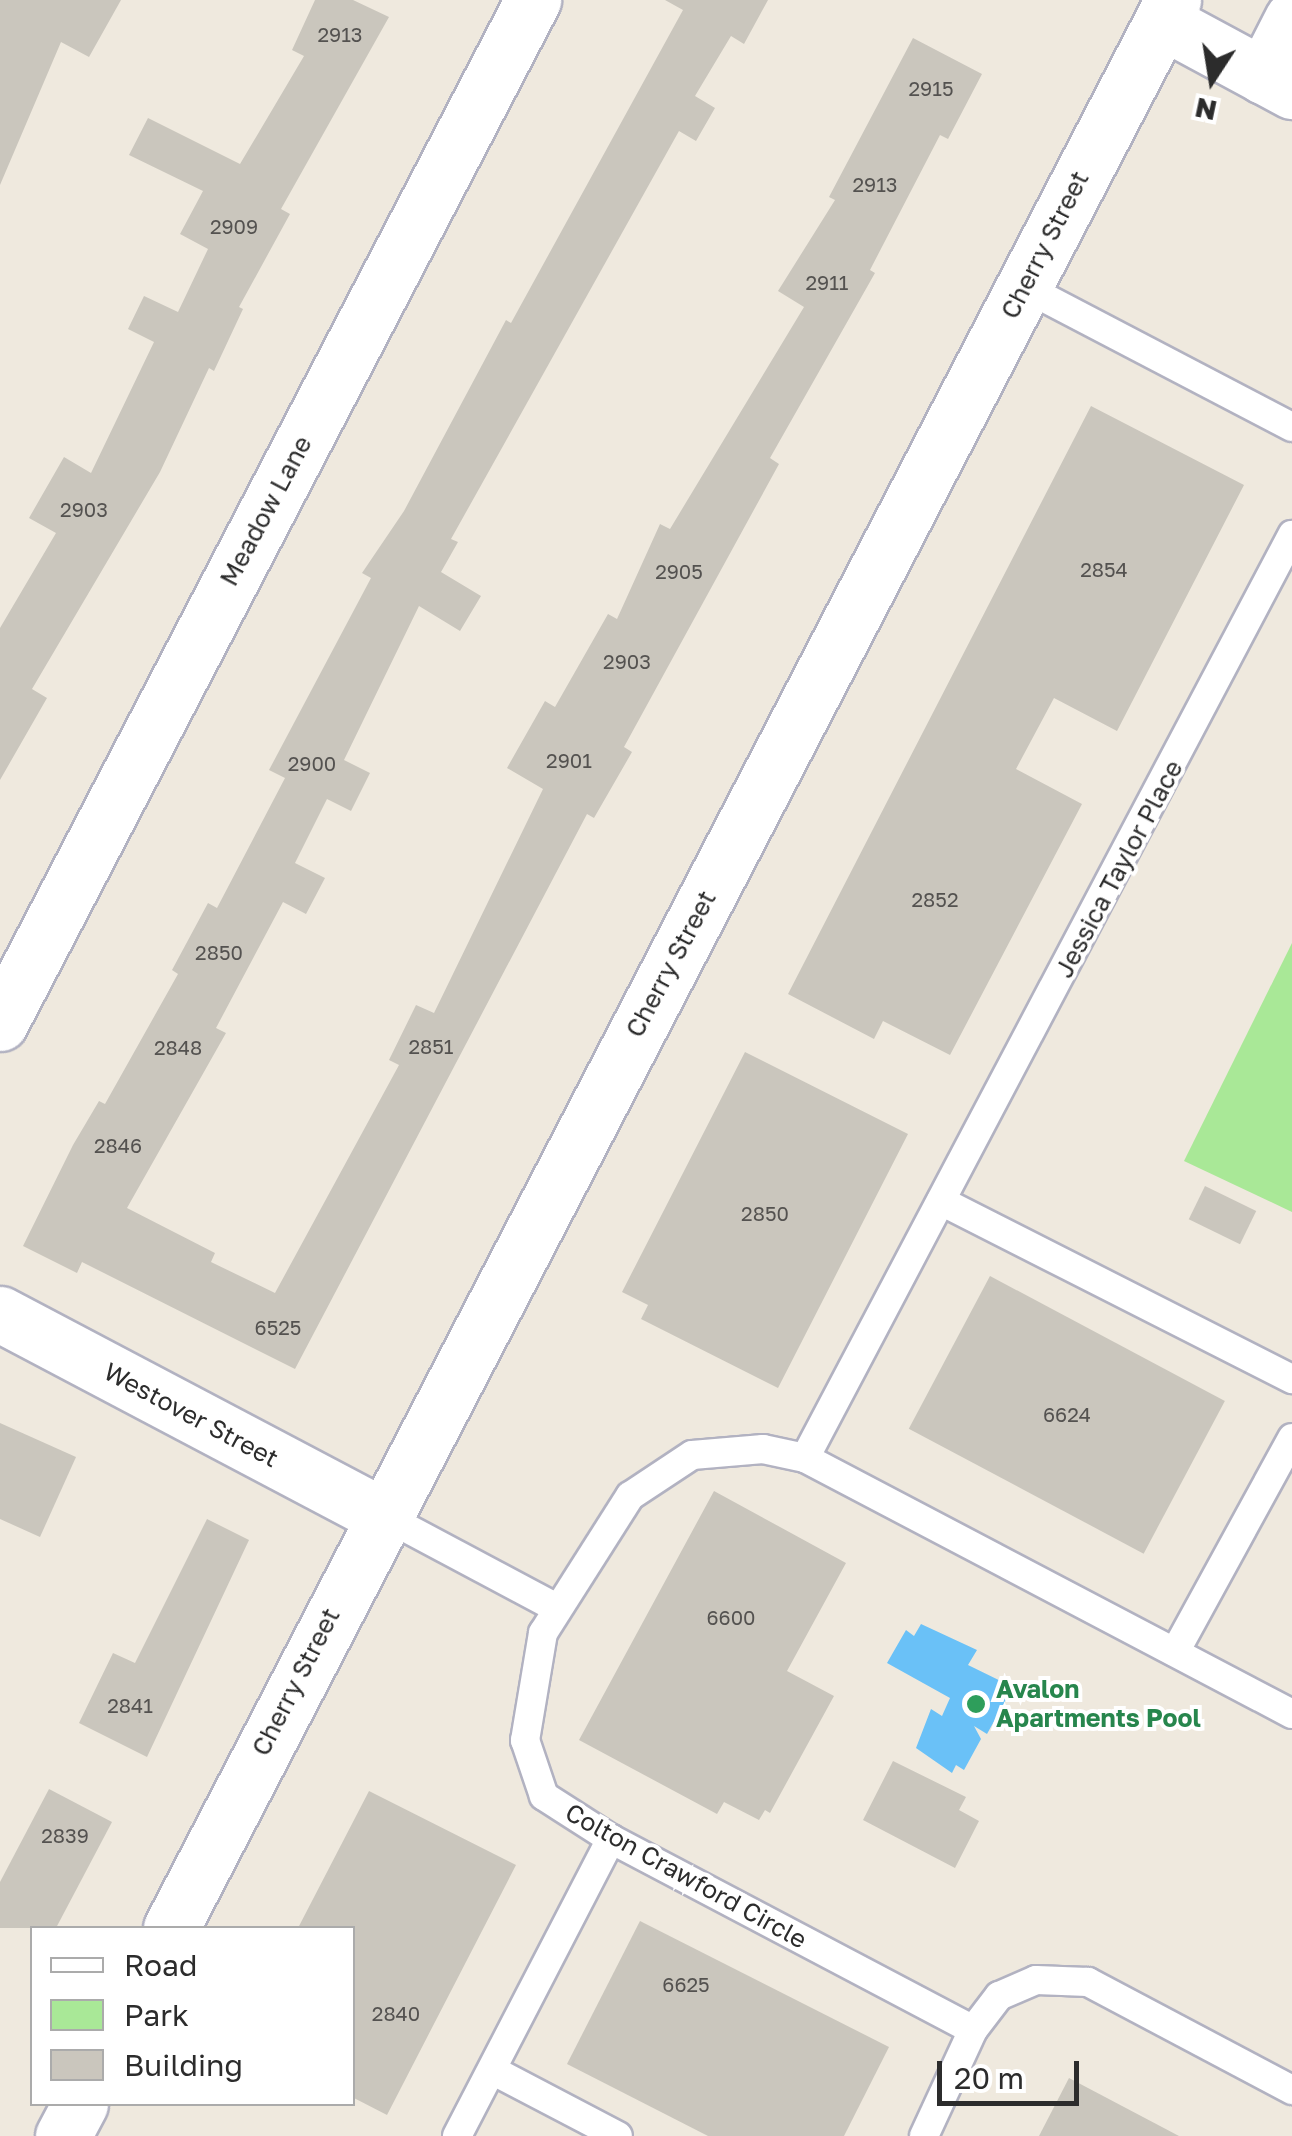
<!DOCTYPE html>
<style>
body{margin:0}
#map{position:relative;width:1292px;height:2136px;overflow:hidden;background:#efe9de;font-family:"Golos Text",sans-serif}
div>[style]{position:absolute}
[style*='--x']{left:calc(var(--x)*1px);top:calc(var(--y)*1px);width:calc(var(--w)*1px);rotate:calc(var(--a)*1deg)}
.green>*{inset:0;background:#a9e897}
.water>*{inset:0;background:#6ac1f7}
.building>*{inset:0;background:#cac6bd;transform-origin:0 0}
.roads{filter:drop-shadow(2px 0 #b2b2c1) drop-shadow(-2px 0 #b2b2c1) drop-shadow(0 2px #b2b2c1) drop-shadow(0 -2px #b2b2c1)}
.lane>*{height:28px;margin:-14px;padding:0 14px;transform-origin:14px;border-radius:14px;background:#fff}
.street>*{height:55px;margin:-27.5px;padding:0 27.5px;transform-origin:27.5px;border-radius:27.5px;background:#fff}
.secondary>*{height:55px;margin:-27.5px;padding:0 27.5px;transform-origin:27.5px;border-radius:27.5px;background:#fff}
.dots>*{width:28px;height:28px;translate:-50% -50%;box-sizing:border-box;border:5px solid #fff;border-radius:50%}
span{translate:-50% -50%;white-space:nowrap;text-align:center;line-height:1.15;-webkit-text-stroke:8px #fff;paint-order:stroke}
.number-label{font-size:20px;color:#545250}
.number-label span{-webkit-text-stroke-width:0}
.street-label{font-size:25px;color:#2c2c2c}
.leisure-label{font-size:25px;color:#27864d;font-weight:700}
.left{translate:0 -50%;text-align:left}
.legend{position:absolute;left:30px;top:1926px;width:325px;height:180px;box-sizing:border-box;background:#fff;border:2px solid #ababab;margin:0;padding:12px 18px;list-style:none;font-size:30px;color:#2c2c2c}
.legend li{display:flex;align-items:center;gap:20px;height:50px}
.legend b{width:50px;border:2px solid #ababab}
.north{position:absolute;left:1162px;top:30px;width:100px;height:100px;-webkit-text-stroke:8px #fff;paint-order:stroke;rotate:192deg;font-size:28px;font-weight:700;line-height:40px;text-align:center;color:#2c2c2c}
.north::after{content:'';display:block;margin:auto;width:35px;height:45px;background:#2c2c2c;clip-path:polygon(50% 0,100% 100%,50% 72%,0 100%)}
.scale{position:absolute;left:937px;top:2061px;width:142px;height:45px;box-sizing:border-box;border:5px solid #2c2c2c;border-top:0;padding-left:12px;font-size:30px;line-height:35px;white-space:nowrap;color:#2c2c2c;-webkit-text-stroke:8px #fff;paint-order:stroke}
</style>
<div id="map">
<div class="green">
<i style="clip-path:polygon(1292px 943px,1292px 1212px,1184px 1161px)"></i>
</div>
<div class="water">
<i style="clip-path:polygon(921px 1624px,977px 1650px,968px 1665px,1013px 1687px,987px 1734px,974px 1726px,981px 1739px,964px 1770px,956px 1765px,952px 1773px,916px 1748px,931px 1709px,942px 1716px,950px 1698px,887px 1663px,906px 1630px,914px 1636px)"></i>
</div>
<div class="building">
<i style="clip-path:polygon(0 0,121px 0,89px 57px,61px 42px,0 185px)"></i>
<i style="clip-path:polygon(315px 0,353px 0,389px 17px,281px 209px,290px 214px,239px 307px,243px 309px,214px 371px,209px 368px,160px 472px,32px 689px,47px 698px,0 780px,0 628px,56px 533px,29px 518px,64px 457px,91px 473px,154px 342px,128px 329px,144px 296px,178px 312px,208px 249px,180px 234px,203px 191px,129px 155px,148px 118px,240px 164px,304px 56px,292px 50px)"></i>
<i style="clip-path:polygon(665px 0,768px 0,744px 44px,731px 36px,695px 96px,715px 108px,696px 141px,679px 131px,451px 539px,458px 542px,441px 572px,481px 596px,460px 631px,419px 606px,344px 760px,370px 773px,351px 811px,327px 799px,295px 863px,325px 878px,306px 914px,283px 902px,216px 1028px,226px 1033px,127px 1208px,215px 1253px,211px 1262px,275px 1293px,399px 1065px,389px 1060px,416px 1005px,434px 1013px,543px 789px,507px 768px,545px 701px,555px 707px,608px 614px,617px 619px,660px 524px,670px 529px,804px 307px,778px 291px,835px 200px,829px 197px,913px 38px,982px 74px,948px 139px,940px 135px,870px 270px,875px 273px,770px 458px,779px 464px,624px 747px,632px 752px,594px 818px,587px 814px,295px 1369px,82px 1262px,77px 1273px,23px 1246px,73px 1145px,99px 1101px,105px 1104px,178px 974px,172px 970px,208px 903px,217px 908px,285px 778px,269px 770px,371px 578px,362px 573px,404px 511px,506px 320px,511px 323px,683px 10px)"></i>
<i style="clip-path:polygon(1091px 406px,1244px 485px,1117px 731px,1054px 698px,1016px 769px,1082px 804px,950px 1055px,883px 1021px,874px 1039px,788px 994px)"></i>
<i style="clip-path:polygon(745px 1052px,908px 1134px,778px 1388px,641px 1319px,648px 1305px,622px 1292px)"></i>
<i style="left:1205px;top:1186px;width:57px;height:37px;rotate:26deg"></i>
<i style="left:990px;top:1276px;width:266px;height:173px;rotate:28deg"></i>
<i style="clip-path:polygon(0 1423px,76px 1457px,40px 1537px,0 1519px)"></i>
<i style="clip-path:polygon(714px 1491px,846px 1563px,787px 1671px,834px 1696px,770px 1813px,765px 1810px,759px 1820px,724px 1802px,717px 1814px,579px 1740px)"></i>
<i style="clip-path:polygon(207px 1519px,249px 1540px,147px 1757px,79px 1723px,113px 1653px,135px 1663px)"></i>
<i style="clip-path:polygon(893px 1761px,966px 1797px,959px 1810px,979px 1821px,955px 1868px,863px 1820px)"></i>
<i style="clip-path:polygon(49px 1789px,112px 1822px,56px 1928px,0 1928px,0 1882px)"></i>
<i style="clip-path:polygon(369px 1791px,516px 1865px,387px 2115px,352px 2097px,352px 1928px,298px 1928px)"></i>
<i style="clip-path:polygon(640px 1921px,889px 2047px,844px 2136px,708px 2136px,567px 2064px)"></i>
<i style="clip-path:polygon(1069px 2078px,1179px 2136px,1039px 2136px)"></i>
</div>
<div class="roads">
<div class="lane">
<i style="--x:1024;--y:287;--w:302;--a:27.6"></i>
<i style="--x:941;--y:1201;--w:394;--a:26.9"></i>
<i style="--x:805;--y:1458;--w:1044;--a:-62.18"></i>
<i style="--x:382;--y:1515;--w:198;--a:28"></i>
<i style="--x:1175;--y:1652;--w:244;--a:-61.3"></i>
<i style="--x:1292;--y:1714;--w:550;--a:-152.27"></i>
<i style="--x:805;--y:1458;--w:43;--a:-167.9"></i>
<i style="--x:763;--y:1449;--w:71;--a:175.2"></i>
<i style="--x:692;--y:1455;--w:74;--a:146.5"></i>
<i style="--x:630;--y:1496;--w:162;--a:122.4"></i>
<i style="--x:543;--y:1633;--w:109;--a:99.5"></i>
<i style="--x:525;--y:1740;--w:59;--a:71.3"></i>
<i style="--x:544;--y:1796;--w:80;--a:32.7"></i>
<i style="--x:611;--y:1839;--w:409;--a:27.8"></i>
<i style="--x:973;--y:2030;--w:43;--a:-52.6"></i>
<i style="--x:999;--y:1996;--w:40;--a:-23.4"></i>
<i style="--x:1036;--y:1980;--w:52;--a:2.2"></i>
<i style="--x:1088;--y:1982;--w:231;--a:27.9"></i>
<i style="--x:492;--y:2070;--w:142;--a:27.6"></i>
<i style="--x:457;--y:2136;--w:335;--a:-62.6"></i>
<i style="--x:924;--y:2136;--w:117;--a:-65.2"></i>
</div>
<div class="street">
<i style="--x:1162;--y:21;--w:148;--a:28.3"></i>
<i style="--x:1263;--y:76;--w:64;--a:-63"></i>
<i style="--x:0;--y:1023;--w:1154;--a:-62.48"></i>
<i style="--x:0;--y:1314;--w:432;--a:27.8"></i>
</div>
<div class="secondary">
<i style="--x:171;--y:1928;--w:2173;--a:-62.54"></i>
<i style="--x:63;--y:2136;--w:36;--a:-62"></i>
</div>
</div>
<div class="dots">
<i style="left:976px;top:1704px;background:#2e9e5b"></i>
</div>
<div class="number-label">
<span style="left:340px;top:34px">2913</span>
<span style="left:931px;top:88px">2915</span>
<span style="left:875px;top:184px">2913</span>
<span style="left:234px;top:226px">2909</span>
<span style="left:827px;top:282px">2911</span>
<span style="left:84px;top:509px">2903</span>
<span style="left:1104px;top:569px">2854</span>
<span style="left:679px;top:571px">2905</span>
<span style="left:627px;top:661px">2903</span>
<span style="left:569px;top:760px">2901</span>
<span style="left:312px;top:763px">2900</span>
<span style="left:935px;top:899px">2852</span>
<span style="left:219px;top:952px">2850</span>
<span style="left:431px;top:1046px">2851</span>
<span style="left:178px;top:1047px">2848</span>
<span style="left:118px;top:1145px">2846</span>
<span style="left:765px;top:1213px">2850</span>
<span style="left:278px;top:1327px">6525</span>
<span style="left:1067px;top:1414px">6624</span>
<span style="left:731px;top:1617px">6600</span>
<span style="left:130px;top:1705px">2841</span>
<span style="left:65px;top:1835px">2839</span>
<span style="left:686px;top:1984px">6625</span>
<span style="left:396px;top:2013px">2840</span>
</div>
<div class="street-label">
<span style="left:1045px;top:245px;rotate:-63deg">Cherry Street</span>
<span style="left:266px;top:511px;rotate:-62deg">Meadow Lane</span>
<span style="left:1119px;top:869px;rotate:-62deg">Jessica Taylor Place</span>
<span style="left:671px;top:964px;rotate:-62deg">Cherry Street</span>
<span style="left:191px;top:1415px;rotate:28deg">Westover Street</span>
<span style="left:296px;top:1682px;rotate:-63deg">Cherry Street</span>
<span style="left:686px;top:1876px;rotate:29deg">Colton Crawford Circle</span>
</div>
<div class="leisure-label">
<span class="left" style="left:996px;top:1704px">Avalon<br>Apartments Pool</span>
</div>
<ul class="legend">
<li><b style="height:12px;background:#fff"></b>Road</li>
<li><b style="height:28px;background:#a9e897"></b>Park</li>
<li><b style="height:28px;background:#cac6bd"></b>Building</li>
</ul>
<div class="north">N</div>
<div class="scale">20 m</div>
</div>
